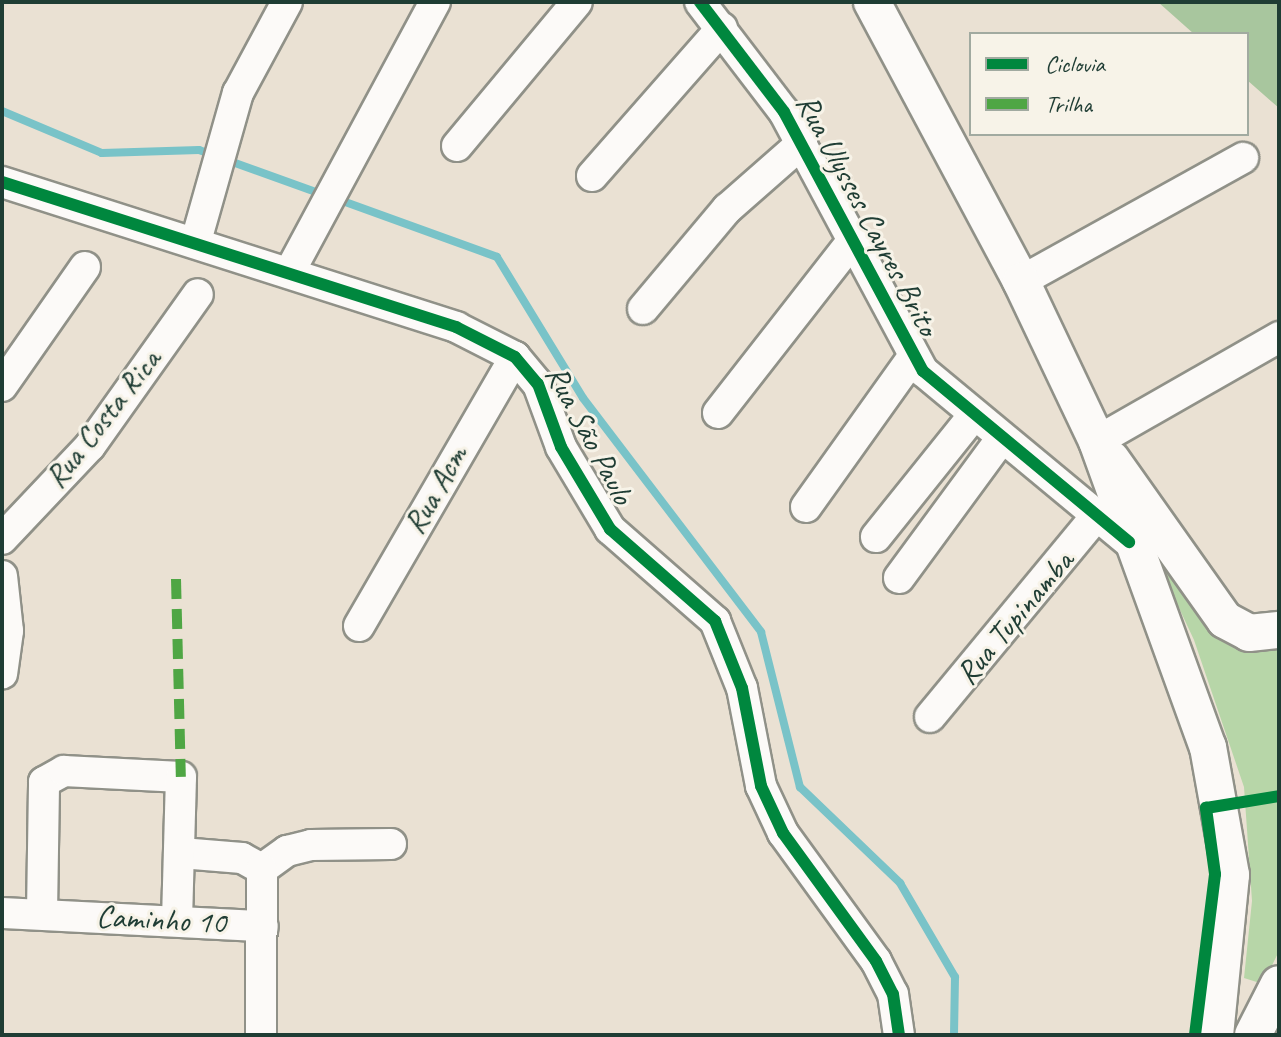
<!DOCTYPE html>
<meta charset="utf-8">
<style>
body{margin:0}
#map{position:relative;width:1281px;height:1037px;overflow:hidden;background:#eae1d3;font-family:Caveat,sans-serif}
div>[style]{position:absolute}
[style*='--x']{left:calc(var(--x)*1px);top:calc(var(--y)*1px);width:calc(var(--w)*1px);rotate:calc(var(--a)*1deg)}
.green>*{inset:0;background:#b7d6a8}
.forest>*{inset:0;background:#a8c69e}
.stream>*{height:8px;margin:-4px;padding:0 4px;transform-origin:4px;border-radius:4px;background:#79c3c8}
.roads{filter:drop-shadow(2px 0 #909188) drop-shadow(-2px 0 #909188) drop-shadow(0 2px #909188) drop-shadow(0 -2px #909188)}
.minor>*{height:30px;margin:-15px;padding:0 15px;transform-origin:15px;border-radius:15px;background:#fcfaf8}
.major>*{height:36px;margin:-18px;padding:0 18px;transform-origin:18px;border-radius:18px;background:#fcfaf8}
.quiet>*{height:10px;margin-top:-5px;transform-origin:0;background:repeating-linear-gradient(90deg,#4fa644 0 20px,transparent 0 30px)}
.cycleway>*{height:12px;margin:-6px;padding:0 6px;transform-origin:6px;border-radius:6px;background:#00873e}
span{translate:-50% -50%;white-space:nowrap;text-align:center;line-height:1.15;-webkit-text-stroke:6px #f7f3e8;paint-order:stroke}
.street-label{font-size:32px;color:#1f3d34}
.frame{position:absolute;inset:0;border:4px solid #1f3d34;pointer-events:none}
.legend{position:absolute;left:969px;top:32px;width:280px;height:104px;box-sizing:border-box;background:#f7f3e8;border:2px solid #a1aaa0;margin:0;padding:10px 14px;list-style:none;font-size:24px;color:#1f3d34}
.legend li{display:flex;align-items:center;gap:16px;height:40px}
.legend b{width:40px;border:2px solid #a1aaa0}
</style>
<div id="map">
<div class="green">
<i style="clip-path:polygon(1145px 535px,1200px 601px,1279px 643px,1279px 951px,1263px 984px,1244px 978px,1252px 901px,1244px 787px,1194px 640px)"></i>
</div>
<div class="forest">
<i style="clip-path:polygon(1158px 2px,1279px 2px,1279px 108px,1247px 80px,1247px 34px,1194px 34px)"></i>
</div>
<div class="stream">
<i style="--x:2;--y:111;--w:108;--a:22.8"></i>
<i style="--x:102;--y:153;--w:97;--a:-1.8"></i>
<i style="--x:199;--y:150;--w:133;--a:19.8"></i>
<i style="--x:337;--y:199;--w:170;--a:19.9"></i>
<i style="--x:497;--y:257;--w:165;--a:58.6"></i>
<i style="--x:583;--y:398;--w:294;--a:52.7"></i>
<i style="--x:761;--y:632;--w:160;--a:75.9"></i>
<i style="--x:800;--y:787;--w:139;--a:43.8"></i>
<i style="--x:900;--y:883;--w:109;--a:59.7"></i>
<i style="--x:955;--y:977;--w:58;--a:91"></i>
</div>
<div class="roads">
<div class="minor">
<i style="--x:700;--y:2;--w:138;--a:52.6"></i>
<i style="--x:784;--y:112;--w:294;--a:61.8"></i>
<i style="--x:923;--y:371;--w:268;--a:39.7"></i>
<i style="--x:457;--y:146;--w:187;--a:-50.2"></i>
<i style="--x:592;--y:176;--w:197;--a:-48.7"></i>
<i style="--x:2;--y:182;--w:477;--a:17.7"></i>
<i style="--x:456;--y:327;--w:66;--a:27"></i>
<i style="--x:515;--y:357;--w:35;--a:50"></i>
<i style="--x:538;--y:384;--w:67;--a:69.9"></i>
<i style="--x:561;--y:447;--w:96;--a:59.1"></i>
<i style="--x:610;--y:529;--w:140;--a:41.2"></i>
<i style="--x:715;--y:621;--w:72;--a:68.1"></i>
<i style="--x:742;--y:688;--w:100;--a:79"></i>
<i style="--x:761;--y:786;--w:52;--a:64.9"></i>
<i style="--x:783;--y:833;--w:158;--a:54"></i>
<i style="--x:876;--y:961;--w:37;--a:63"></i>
<i style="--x:893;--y:994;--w:41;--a:81.7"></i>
<i style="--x:196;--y:241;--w:154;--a:-74.2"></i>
<i style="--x:238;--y:93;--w:103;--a:-61.7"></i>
<i style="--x:289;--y:273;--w:308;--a:-61.7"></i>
<i style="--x:1021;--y:281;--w:254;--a:-29"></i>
<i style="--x:643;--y:309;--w:131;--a:-50"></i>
<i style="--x:727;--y:209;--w:100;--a:-41.3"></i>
<i style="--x:2;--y:386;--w:145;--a:-55.1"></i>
<i style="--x:718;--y:413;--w:221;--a:-52"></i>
<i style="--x:1097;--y:441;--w:210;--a:-29.7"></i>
<i style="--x:806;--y:507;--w:184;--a:-54.5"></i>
<i style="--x:876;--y:537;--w:155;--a:-51.3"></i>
<i style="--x:2;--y:539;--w:128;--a:-46.6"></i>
<i style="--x:90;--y:446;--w:186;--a:-54.6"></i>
<i style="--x:2;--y:576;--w:55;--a:83.8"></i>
<i style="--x:8;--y:631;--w:43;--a:97.9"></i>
<i style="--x:899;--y:578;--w:172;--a:-53.7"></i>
<i style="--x:359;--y:626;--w:311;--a:-59.9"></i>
<i style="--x:930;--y:717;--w:261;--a:-50.4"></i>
<i style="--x:181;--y:853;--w:61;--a:4.7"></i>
<i style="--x:242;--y:858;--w:23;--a:29"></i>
<i style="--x:262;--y:869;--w:31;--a:-36"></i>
<i style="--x:287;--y:851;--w:25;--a:-14"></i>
<i style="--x:311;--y:845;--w:80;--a:-0.7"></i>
<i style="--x:2;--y:913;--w:261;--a:2.9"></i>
<i style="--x:42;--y:913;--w:131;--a:-89.1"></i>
<i style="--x:44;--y:782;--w:23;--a:-29"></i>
<i style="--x:64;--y:771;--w:117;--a:2.9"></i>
<i style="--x:181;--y:777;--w:144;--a:91.6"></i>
<i style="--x:261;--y:1035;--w:166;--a:-89.7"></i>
</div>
<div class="major">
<i style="--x:872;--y:2;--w:316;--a:61.9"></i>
<i style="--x:1021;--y:281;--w:177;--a:64.6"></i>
<i style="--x:1097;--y:441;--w:326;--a:70.1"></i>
<i style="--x:1208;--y:747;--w:130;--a:79.8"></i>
<i style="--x:1231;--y:875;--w:161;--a:95.7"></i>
<i style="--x:1111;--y:459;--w:197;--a:54.7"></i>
<i style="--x:1225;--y:620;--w:27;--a:28"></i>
<i style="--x:1249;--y:633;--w:30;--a:-6"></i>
<i style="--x:1253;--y:1035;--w:57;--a:-63"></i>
</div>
</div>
<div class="quiet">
<i style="--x:176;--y:579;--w:198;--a:88.6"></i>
</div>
<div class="cycleway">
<i style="--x:700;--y:2;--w:138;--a:52.6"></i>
<i style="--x:784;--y:112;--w:294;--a:61.8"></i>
<i style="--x:923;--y:371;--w:268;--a:39.7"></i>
<i style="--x:2;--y:182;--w:477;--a:17.7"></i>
<i style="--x:456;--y:327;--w:66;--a:27"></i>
<i style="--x:515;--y:357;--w:35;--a:50"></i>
<i style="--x:538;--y:384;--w:67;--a:69.9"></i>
<i style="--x:561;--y:447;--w:96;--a:59.1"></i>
<i style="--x:610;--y:529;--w:140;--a:41.2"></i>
<i style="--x:715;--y:621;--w:72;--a:68.1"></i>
<i style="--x:742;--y:688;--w:100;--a:79"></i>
<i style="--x:761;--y:786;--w:52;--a:64.9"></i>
<i style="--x:783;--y:833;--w:158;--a:54"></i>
<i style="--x:876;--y:961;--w:37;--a:63"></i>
<i style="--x:893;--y:994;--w:41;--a:81.7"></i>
<i style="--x:1195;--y:1035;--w:162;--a:-82.9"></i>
<i style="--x:1215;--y:874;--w:67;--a:-97.8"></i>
<i style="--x:1206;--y:808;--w:74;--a:-9.3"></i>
</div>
<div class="street-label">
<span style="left:867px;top:215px;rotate:62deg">Rua Ulysses Cayres Brito</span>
<span style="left:103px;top:419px;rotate:-52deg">Rua Costa Rica</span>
<span style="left:589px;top:435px;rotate:62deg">Rua São Paulo</span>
<span style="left:436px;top:490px;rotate:-60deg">Rua Acm</span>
<span style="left:1015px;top:618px;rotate:-50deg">Rua Tupinamba</span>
<span style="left:161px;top:920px;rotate:3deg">Caminho 10</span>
</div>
<div class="frame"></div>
<ul class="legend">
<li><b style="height:10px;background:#00873e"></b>Ciclovia</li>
<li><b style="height:10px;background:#4fa644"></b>Trilha</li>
</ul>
</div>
